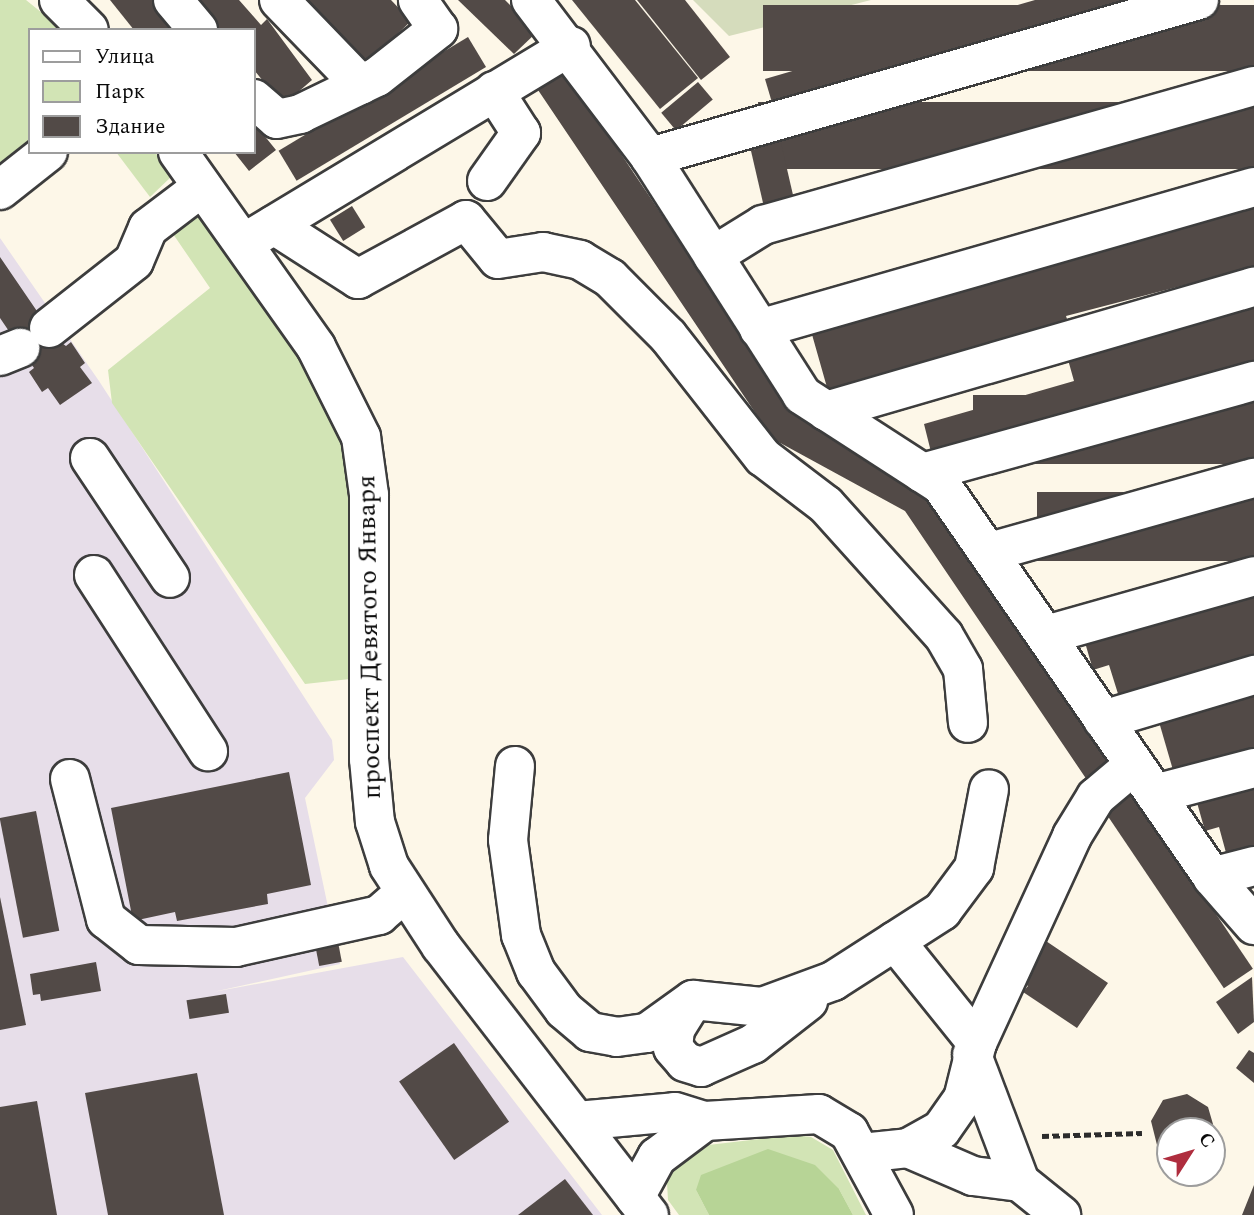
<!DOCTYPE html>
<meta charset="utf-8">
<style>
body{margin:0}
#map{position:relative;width:1254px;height:1215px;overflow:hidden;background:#fdf7e8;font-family:Spectral,serif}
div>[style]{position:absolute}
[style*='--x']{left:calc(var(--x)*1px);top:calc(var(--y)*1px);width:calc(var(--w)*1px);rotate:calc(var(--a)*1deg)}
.industrial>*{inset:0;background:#e7dee9}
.green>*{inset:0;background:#d2e4b5}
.forest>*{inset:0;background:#b7d496}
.cemetery>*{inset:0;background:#d5dcbc}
.building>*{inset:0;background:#524a47;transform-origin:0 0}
.path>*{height:4.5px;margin-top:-2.25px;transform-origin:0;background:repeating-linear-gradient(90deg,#2c2c2c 0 7px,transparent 0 10.5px)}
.roads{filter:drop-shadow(2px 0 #3d3d3d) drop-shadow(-2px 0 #3d3d3d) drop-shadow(0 2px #3d3d3d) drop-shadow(0 -2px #3d3d3d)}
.minor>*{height:38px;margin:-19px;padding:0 19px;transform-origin:19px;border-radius:19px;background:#fff}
span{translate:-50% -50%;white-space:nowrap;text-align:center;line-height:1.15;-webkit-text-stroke:7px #fff;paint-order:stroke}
.street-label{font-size:26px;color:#0a0a0a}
.legend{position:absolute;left:28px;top:28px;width:228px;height:126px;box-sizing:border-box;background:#fff;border:2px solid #9d9d9d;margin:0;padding:9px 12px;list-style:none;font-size:21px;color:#0a0a0a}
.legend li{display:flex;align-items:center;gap:14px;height:35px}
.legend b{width:35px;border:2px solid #9d9d9d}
.north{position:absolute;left:1156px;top:1117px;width:70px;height:70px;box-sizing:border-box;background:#fff;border:2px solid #9d9d9d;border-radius:50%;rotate:53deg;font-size:19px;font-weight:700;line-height:28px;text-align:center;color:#0a0a0a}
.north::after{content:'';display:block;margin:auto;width:24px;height:32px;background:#af2d3e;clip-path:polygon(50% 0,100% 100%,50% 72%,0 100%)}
</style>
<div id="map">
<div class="industrial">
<i style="clip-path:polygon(0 238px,99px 381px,332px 740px,334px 760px,305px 798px,340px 964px,213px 992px,403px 957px,602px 1215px,0 1215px)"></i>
</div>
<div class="green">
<i style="clip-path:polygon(0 0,26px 0,63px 30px,30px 30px,30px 143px,0 164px)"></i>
<i style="clip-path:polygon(116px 152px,155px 152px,172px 176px,150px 197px)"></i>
<i style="clip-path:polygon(196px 211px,302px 360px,338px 429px,351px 499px,350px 679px,305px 684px,112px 403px,108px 370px,210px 288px,171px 231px)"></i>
<i style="clip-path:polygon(794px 1135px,811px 1137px,833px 1150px,866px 1215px,853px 1215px,839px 1189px,696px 1190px,709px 1215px,679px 1215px,668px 1200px,666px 1166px,691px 1147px)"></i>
</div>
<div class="forest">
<i style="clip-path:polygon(768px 1149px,815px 1165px,839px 1189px,853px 1215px,709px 1215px,696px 1190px,701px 1175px)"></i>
</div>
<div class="cemetery">
<i style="clip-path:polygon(693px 0,871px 0,729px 36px)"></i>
</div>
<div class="building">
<i style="clip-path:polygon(110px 0,154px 0,179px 30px,134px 30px)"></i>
<i style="clip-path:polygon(194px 0,239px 0,261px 25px,267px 19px,312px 80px,283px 105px,254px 70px,254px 30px,220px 30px)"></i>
<i style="clip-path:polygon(299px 0,391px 0,411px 21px,364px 66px)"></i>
<i style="clip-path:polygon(458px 0,505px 0,537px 32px,514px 54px)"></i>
<i style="clip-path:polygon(572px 0,635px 0,698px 78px,660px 109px)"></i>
<i style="clip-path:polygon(637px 0,685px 0,730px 57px,701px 80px)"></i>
<i style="clip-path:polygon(1035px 0,1132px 0,773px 106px,765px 79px)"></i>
<i style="left:1254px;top:5px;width:66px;height:491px;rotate:90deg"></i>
<i style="left:468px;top:37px;width:35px;height:221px;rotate:59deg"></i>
<i style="clip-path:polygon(564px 69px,794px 412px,928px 493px,1113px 763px,1087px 780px,905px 511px,773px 439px,536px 87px)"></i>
<i style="left:698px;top:82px;width:23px;height:48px;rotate:50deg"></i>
<i style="left:1254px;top:102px;width:67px;height:496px;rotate:90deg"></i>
<i style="clip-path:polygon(254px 123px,276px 150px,249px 171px,234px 152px,254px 152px)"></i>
<i style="left:781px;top:143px;width:57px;height:31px;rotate:77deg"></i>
<i style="clip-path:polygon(1254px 199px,1254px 267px,1066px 316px,1068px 322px,828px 391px,811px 331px)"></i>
<i style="left:352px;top:206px;width:25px;height:26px;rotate:58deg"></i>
<i style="clip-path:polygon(0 257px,56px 339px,66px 346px,71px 342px,85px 363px,80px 367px,92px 383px,60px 405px,48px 388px,42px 392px,29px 372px,34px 368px,0 318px)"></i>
<i style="clip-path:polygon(1254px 297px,1254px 364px,932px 456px,924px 424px,1074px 381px,1065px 349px)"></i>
<i style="left:1254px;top:395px;width:69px;height:281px;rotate:90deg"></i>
<i style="left:1254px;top:492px;width:69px;height:217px;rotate:90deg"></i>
<i style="clip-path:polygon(1254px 590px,1254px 658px,1119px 697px,1109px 665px,1093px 670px,1084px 639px)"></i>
<i style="clip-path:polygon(1254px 688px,1254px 755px,1175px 777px,1157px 715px)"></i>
<i style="clip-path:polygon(289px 772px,311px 885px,267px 894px,268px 904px,177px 921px,175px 912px,133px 921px,111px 808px)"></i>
<i style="clip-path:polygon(1254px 784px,1254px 853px,1228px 860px,1219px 827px,1205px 831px,1196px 799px)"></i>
<i style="left:1131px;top:788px;width:218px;height:35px;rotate:56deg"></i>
<i style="left:36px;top:811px;width:122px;height:37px;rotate:79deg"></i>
<i style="clip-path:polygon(0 897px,26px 1025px,0 1030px)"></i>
<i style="clip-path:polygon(1043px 939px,1108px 983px,1077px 1028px,1023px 992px,1028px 986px,1017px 978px)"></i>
<i style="left:338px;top:942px;width:20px;height:23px;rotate:79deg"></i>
<i style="clip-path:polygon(96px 962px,101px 991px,41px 1001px,40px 994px,33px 995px,30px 974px)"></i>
<i style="clip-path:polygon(1252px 977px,1254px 1022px,1238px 1034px,1216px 1002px)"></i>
<i style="left:226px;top:994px;width:19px;height:40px;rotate:81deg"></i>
<i style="left:454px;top:1043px;width:96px;height:67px;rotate:55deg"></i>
<i style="clip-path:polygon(1249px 1050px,1254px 1053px,1254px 1083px,1236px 1068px)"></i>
<i style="clip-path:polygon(197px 1073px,224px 1215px,108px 1215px,85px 1093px)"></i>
<i style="clip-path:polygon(1187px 1094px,1208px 1107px,1215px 1131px,1212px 1137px,1212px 1131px,1170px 1131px,1170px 1155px,1157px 1145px,1151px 1121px,1163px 1100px)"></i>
<i style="clip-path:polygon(37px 1101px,57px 1215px,0 1215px,0 1107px)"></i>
<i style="clip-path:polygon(565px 1179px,593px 1215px,518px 1215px)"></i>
<i style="clip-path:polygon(1254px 1185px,1254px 1215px,1242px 1215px)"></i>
</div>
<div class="path">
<i style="--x:1042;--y:1136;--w:100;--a:-1.7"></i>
</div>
<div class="roads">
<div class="minor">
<i style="--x:59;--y:0;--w:42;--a:45"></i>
<i style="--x:173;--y:0;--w:39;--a:50"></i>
<i style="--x:279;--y:0;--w:118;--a:46"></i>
<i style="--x:531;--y:0;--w:197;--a:52.8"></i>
<i style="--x:650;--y:157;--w:282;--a:57.4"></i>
<i style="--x:802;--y:395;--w:166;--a:32.9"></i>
<i style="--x:941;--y:485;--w:477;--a:55.3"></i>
<i style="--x:1212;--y:877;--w:64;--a:48.8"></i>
<i style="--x:254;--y:99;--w:30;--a:41"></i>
<i style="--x:277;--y:119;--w:24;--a:-12"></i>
<i style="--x:300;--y:114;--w:85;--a:-25.7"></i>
<i style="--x:377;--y:77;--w:78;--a:-38.2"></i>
<i style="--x:438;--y:29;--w:35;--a:-125"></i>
<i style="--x:178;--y:152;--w:239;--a:54.7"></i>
<i style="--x:316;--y:347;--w:101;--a:63.4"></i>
<i style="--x:361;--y:437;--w:59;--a:82.1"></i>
<i style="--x:369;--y:495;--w:264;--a:90"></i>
<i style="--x:369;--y:759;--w:63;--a:84.6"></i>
<i style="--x:375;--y:822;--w:46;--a:72.3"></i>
<i style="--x:389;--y:866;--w:95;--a:57"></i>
<i style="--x:441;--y:946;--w:340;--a:52.3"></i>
<i style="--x:650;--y:157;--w:571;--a:-15.96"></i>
<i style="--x:487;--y:181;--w:59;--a:-54.7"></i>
<i style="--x:521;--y:133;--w:50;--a:-122.7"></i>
<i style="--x:0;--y:190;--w:61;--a:-38.4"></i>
<i style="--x:274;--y:225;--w:100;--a:32.7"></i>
<i style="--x:358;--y:279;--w:123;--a:-28.6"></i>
<i style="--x:466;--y:220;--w:50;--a:50.6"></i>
<i style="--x:498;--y:259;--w:46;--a:-8.8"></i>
<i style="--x:543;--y:252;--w:38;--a:12"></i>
<i style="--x:580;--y:260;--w:35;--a:31"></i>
<i style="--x:610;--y:278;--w:82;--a:45"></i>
<i style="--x:668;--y:336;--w:154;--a:51.9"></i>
<i style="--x:763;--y:457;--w:79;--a:37.3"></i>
<i style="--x:826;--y:505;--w:176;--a:48"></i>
<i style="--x:944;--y:636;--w:38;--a:60"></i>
<i style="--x:963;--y:669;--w:54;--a:84.7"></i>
<i style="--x:254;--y:237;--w:370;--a:-31.1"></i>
<i style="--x:713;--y:256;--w:59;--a:-31.8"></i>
<i style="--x:763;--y:225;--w:510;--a:-15.81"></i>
<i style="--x:49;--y:328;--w:108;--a:-38.2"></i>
<i style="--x:134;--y:261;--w:36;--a:-67"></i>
<i style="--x:148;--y:228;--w:68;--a:-37.2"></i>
<i style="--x:759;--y:329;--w:515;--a:-16.01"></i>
<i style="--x:0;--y:356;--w:22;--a:-22"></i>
<i style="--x:826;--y:411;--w:446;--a:-16.2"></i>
<i style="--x:90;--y:458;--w:144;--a:56.3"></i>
<i style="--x:922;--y:473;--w:345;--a:-15.5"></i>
<i style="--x:990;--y:552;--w:274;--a:-15.7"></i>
<i style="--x:94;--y:575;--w:210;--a:57.1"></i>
<i style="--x:1046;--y:635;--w:216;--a:-15.8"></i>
<i style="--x:1103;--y:720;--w:158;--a:-16.6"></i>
<i style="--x:515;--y:766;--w:74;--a:95.4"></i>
<i style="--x:508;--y:840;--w:96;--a:82.2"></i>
<i style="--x:521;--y:935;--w:40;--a:68"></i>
<i style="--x:536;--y:972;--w:47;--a:53.6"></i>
<i style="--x:564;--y:1010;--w:34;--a:40"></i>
<i style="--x:590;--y:1032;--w:27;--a:10"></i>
<i style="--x:617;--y:1037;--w:30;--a:-8"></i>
<i style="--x:647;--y:1033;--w:57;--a:-35.7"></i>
<i style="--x:693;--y:1000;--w:69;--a:5.8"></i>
<i style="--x:762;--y:1007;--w:76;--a:-20.1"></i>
<i style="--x:833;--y:981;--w:130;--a:-32.7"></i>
<i style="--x:942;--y:911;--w:54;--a:-53.3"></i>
<i style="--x:974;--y:868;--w:80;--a:-79.2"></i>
<i style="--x:70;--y:779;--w:145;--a:75.6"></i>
<i style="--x:106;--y:919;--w:42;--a:38.2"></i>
<i style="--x:139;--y:945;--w:97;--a:1.2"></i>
<i style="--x:236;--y:947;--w:147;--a:-12.6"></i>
<i style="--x:379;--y:915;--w:33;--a:-41"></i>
<i style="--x:1155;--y:794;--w:102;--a:-14.7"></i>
<i style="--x:1212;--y:877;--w:43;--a:-14.7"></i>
<i style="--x:895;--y:941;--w:131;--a:51.2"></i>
<i style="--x:692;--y:1002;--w:32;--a:122"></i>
<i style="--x:675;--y:1029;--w:19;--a:96"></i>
<i style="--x:673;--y:1048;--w:18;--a:49"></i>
<i style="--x:685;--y:1062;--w:17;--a:17"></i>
<i style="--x:701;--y:1067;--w:57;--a:-23.9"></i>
<i style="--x:753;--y:1044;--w:70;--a:-38"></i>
<i style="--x:972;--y:1055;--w:136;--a:69.3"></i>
<i style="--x:577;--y:1121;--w:98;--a:-5.2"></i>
<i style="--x:675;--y:1112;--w:31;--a:17"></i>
<i style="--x:705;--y:1121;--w:114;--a:-3.5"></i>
<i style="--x:819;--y:1114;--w:35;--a:31"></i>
<i style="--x:849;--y:1132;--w:94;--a:61.5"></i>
<i style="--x:908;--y:1148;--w:71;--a:23.3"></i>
<i style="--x:973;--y:1176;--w:47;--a:7.3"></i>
<i style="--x:1020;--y:1182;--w:53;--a:38.8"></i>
<i style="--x:862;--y:1153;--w:46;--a:-6.2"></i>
<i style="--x:908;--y:1148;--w:38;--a:-29"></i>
<i style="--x:941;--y:1130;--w:38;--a:-55"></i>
<i style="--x:963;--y:1099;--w:58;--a:-76"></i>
<i style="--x:977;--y:1043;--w:228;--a:-65.3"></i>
<i style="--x:1072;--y:836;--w:46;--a:-58.4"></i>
<i style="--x:1096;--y:797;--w:50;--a:-40.1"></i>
<i style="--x:635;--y:1197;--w:46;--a:-61.2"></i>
<i style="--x:657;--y:1157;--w:60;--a:-36.9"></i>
</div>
</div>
<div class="street-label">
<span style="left:370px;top:637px;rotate:-91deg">проспект Девятого Января</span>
</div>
<ul class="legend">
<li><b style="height:9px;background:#fff"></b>Улица</li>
<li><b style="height:19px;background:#d2e4b5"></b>Парк</li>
<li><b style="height:19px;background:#524a47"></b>Здание</li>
</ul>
<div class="north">С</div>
</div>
